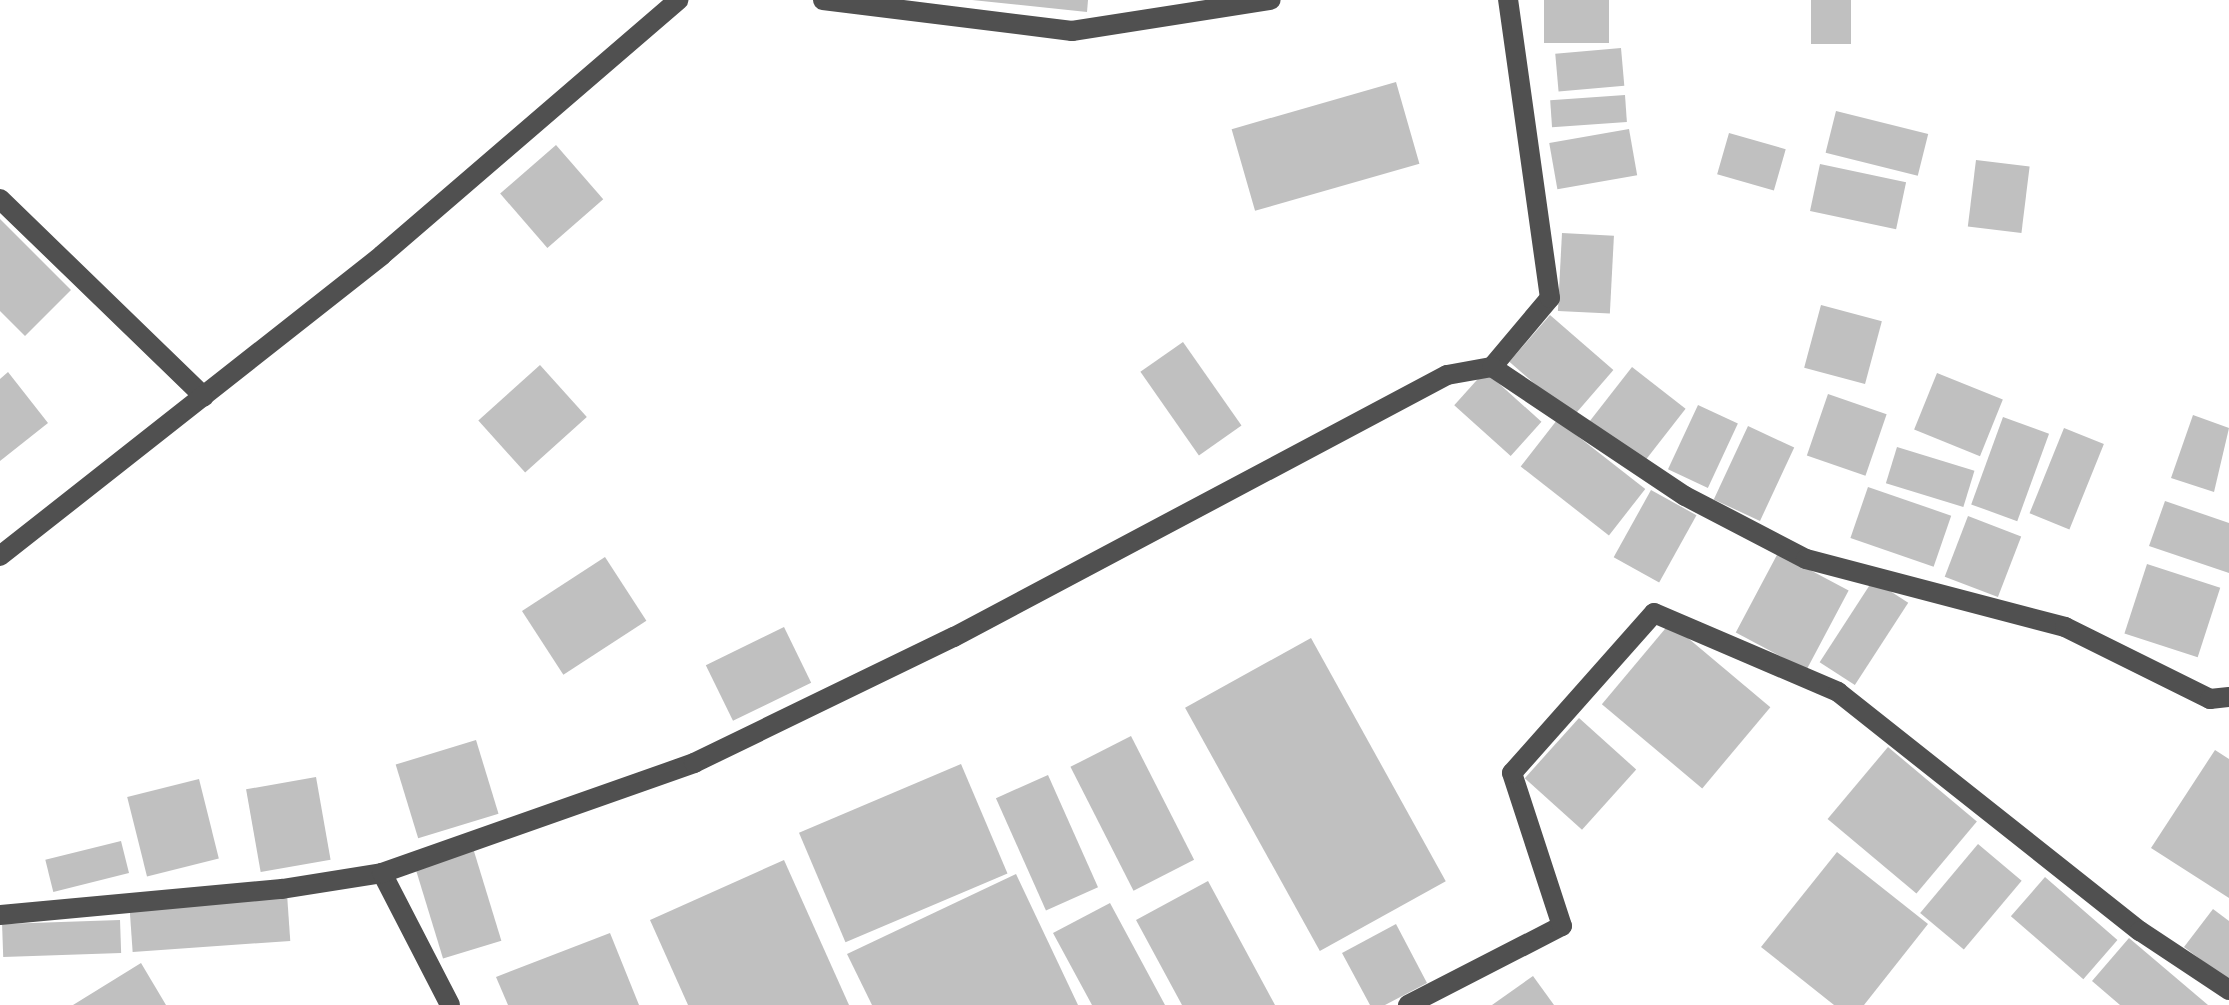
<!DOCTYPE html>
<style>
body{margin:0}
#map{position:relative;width:2229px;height:1005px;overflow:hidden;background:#fff;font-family:"Fira Sans",sans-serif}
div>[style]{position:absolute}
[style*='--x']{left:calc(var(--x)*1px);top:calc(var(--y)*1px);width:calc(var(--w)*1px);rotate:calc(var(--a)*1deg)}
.building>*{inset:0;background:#c0c0c0;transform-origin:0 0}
.minor>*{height:20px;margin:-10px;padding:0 10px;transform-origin:10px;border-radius:10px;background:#505050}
span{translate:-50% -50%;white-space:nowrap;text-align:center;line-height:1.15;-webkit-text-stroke:10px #fff;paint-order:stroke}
</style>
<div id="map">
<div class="building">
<i style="clip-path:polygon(972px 0,1088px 0,1087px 12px)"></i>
<i style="left:1544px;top:0;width:65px;height:43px"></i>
<i style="left:1811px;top:0;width:40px;height:44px"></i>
<i style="left:1621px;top:48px;width:38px;height:66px;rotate:85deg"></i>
<i style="left:1396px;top:82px;width:85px;height:171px;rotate:74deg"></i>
<i style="left:1625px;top:95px;width:27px;height:75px;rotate:86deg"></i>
<i style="left:1836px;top:111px;width:95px;height:43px;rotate:14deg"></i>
<i style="left:1629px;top:129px;width:47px;height:81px;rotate:80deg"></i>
<i style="left:1729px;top:133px;width:59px;height:43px;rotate:16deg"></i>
<i style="left:556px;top:145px;width:72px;height:74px;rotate:49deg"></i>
<i style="left:1976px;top:160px;width:54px;height:67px;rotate:7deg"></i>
<i style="left:1820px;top:164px;width:88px;height:48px;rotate:12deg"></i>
<i style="clip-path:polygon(0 219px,71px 290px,25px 336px,0 311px)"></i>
<i style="left:1562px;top:233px;width:52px;height:78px;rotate:3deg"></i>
<i style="left:1821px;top:305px;width:63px;height:65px;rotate:15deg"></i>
<i style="left:1550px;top:315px;width:84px;height:62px;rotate:41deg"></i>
<i style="left:1183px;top:342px;width:102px;height:52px;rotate:55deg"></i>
<i style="left:540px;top:365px;width:70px;height:83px;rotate:48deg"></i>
<i style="left:1632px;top:367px;width:68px;height:70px;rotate:38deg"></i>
<i style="left:1485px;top:371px;width:76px;height:46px;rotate:42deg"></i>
<i style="clip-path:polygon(8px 372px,48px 423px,0 461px,0 379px)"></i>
<i style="left:1937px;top:373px;width:71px;height:61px;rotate:22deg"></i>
<i style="left:1828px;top:394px;width:62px;height:65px;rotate:19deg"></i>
<i style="left:1698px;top:405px;width:44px;height:71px;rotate:25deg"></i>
<i style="clip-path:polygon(2193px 415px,2229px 428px,2214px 492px,2171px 478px)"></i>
<i style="left:2003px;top:417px;width:49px;height:93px;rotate:20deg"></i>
<i style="left:1557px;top:420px;width:112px;height:59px;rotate:38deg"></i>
<i style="left:1748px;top:426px;width:51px;height:81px;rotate:25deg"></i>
<i style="left:2064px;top:428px;width:43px;height:92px;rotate:22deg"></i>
<i style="left:1897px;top:447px;width:81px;height:38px;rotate:17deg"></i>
<i style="left:1868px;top:487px;width:88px;height:54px;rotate:19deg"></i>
<i style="left:1651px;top:490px;width:52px;height:77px;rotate:29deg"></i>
<i style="clip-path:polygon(2165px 501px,2229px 523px,2229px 573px,2149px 546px)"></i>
<i style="left:1968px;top:516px;width:57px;height:65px;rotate:21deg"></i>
<i style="left:1778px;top:553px;width:80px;height:90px;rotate:28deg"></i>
<i style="left:605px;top:557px;width:76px;height:99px;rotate:57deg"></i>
<i style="left:2147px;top:564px;width:77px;height:73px;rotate:18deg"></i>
<i style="left:1873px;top:580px;width:42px;height:98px;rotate:33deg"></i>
<i style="left:1670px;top:623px;width:131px;height:106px;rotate:40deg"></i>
<i style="left:784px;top:627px;width:62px;height:87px;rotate:64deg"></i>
<i style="left:1311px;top:638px;width:278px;height:144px;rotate:61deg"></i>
<i style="left:1579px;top:718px;width:77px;height:81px;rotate:42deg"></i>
<i style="left:1131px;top:736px;width:139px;height:68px;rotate:63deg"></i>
<i style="left:476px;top:740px;width:77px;height:84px;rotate:73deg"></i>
<i style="left:1888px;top:747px;width:116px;height:94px;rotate:40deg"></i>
<i style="clip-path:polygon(2215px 750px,2229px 759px,2229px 898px,2151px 848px)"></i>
<i style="left:961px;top:764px;width:119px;height:176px;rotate:67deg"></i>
<i style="left:1048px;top:775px;width:123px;height:57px;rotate:66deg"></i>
<i style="left:316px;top:777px;width:84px;height:71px;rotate:80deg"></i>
<i style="left:199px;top:779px;width:82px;height:74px;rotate:76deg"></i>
<i style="left:121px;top:841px;width:33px;height:78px;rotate:76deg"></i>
<i style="left:1978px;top:844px;width:57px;height:90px;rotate:40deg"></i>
<i style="left:473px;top:848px;width:97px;height:61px;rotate:73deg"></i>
<i style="clip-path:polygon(1837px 852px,1928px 924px,1864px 1005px,1834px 1005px,1761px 947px)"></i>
<i style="clip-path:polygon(784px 860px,849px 1005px,688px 1005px,650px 920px)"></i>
<i style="clip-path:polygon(1016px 874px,1078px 1005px,872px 1005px,847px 954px)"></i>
<i style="left:2045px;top:877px;width:96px;height:52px;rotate:41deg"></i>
<i style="clip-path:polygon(1208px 881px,1275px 1005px,1182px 1005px,1136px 920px)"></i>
<i style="left:287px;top:894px;width:47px;height:158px;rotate:86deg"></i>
<i style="clip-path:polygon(1110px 903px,1165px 1005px,1092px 1005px,1053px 933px)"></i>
<i style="clip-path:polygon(2213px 909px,2229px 921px,2229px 981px,2184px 947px)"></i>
<i style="left:120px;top:920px;width:33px;height:118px;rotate:88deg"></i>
<i style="clip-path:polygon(1396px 924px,1427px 983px,1385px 1005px,1370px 1005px,1342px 953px)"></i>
<i style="clip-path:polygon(610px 933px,639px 1005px,508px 1005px,496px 977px)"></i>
<i style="clip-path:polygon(2129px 938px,2208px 1005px,2120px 1005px,2092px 981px)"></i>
<i style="clip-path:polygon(141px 963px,166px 1005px,73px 1005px)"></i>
<i style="clip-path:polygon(1533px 976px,1554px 1005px,1492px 1005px)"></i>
</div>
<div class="minor">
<i style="--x:823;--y:0;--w:251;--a:7.1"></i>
<i style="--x:1072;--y:31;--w:201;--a:-8.9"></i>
<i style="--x:0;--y:199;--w:284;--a:44.1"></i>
<i style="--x:1492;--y:367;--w:90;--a:-50"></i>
<i style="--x:1550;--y:298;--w:301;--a:-98"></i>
<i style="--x:0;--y:556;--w:486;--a:-38.2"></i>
<i style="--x:382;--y:255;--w:391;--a:-40.7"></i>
<i style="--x:382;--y:873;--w:148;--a:62.7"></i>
<i style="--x:0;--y:915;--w:283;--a:-5.3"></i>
<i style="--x:282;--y:889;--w:101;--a:-9.1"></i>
<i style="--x:382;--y:873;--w:331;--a:-19.4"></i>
<i style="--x:694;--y:763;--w:289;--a:-25.9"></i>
<i style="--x:954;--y:637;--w:558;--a:-27.99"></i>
<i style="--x:1447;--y:375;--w:46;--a:-10.1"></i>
<i style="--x:1492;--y:367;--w:232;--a:33.8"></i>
<i style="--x:1685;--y:496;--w:136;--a:27.5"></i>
<i style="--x:1806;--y:559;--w:268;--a:14.7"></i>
<i style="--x:2065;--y:627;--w:162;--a:26.4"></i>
<i style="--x:2210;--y:699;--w:19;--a:-6"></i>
<i style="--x:1408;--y:1005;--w:173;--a:-27.2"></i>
<i style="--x:1562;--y:926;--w:161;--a:-108.1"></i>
<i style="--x:1512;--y:773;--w:214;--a:-48.4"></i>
<i style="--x:1654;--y:613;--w:200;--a:23.2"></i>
<i style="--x:1838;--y:692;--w:385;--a:38.4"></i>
<i style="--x:2140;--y:931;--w:107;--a:33.5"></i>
</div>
</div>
